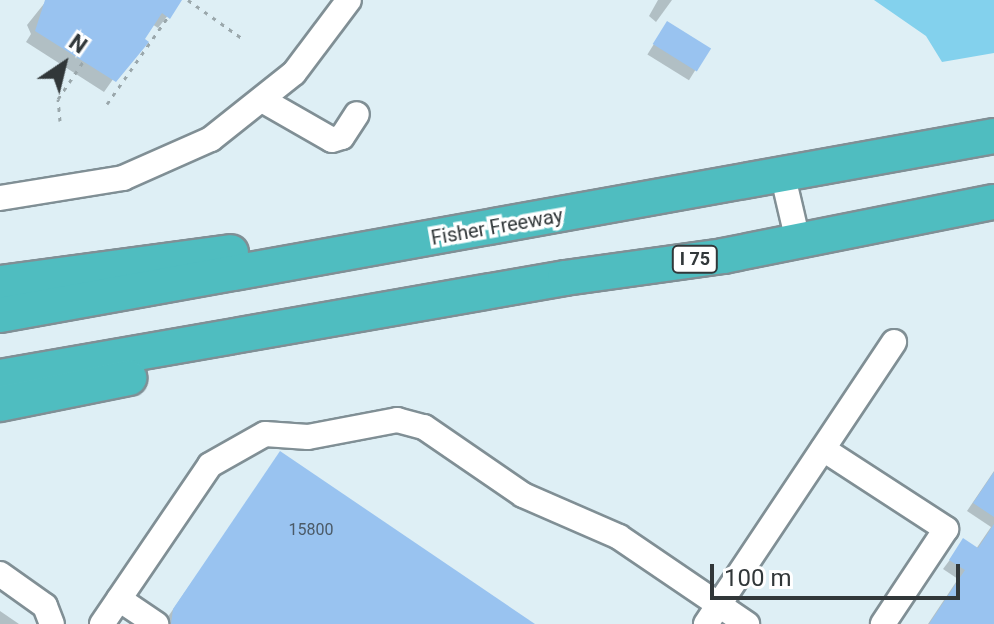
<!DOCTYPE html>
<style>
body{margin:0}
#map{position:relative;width:994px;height:624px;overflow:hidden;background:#deeff5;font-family:Roboto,sans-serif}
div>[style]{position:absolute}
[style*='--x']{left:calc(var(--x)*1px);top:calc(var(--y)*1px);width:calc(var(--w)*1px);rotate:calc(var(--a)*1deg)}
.green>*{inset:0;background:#83d1ed}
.shadow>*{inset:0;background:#0003;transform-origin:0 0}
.building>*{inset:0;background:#99c3f0;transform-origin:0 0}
.path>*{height:3px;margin-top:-1.5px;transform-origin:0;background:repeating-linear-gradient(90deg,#9aa7ab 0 4px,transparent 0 10px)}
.roads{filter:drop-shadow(2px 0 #808f95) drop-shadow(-2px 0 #808f95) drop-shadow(0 2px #808f95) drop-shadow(0 -2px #808f95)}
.minor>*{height:24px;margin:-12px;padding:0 12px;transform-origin:12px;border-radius:12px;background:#fff}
.highway>*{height:34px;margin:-17px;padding:0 17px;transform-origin:17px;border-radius:17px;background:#4fbdc0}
span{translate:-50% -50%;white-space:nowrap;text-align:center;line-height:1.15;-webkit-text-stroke:7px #fff;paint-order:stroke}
.number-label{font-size:16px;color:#4b5a67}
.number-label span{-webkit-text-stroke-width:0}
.shield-label span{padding:2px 6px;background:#fff;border:2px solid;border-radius:6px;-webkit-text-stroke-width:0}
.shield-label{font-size:18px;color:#313739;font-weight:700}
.street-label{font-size:20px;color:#313739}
.north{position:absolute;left:24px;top:24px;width:80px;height:80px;-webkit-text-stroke:6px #fff;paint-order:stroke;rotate:35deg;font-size:22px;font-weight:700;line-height:32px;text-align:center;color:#313739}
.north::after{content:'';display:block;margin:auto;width:28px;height:36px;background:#313739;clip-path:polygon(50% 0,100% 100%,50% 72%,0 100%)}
.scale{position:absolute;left:710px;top:564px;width:250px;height:36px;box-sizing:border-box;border:4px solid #313739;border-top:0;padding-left:10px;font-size:24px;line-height:28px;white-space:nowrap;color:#313739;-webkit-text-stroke:6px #fff;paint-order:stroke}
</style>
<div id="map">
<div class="green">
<i style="clip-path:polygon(874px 0,994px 0,994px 53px,942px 62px,926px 36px)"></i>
</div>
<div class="shadow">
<i style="clip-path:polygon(47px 0,180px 0,158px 28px,152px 24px,104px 92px,26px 42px,31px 34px,27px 25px)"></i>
<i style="clip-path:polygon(658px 0,672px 0,656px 22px,649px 16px)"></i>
<i style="left:667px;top:23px;width:49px;height:37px;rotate:32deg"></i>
<i style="clip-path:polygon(280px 454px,531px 624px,163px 624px)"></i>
<i style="clip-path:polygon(994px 471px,994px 624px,928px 624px,958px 579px,943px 569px,964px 541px,976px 549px,991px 527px,967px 511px)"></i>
<i style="clip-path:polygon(0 611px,19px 624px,0 624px)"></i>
</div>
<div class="building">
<i style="clip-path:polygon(45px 0,182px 0,170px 19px,162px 13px,145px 39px,149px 42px,116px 82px,35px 31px)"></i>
<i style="left:667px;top:21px;width:52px;height:27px;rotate:32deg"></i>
<i style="clip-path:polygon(280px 451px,535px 624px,171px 624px,173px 609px)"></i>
<i style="clip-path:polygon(994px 472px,994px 517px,973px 503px)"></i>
<i style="clip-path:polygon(994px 524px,994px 624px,929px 624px,965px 570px,949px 560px,963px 538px,978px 548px)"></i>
</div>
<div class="path">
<i style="--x:188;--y:0;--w:67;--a:35.3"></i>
<i style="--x:107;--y:104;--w:106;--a:-55"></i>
<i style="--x:60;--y:121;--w:22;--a:-95"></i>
<i style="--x:58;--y:99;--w:48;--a:-56"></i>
</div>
<div class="roads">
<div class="minor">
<i style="--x:264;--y:101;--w:78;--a:29.8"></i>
<i style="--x:332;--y:140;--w:10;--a:-17"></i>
<i style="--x:342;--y:137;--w:27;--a:-57"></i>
<i style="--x:783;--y:177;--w:66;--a:76.8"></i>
<i style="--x:0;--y:198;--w:125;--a:-9.2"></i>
<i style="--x:123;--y:178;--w:96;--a:-23.9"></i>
<i style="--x:211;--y:139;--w:106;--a:-38.5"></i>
<i style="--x:294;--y:73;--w:91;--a:-53"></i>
<i style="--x:823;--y:449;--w:147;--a:33"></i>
<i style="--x:946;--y:529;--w:114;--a:123.6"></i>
<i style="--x:0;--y:574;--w:55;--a:35.4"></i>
<i style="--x:45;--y:606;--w:19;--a:69"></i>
<i style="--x:119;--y:599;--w:45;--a:34"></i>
<i style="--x:102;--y:624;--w:192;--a:-55.8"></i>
<i style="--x:210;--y:465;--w:63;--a:-29.4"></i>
<i style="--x:265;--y:434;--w:43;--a:4"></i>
<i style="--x:308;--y:437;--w:91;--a:-10.8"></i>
<i style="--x:397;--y:420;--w:28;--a:15"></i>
<i style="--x:424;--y:427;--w:120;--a:34.5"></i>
<i style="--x:523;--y:495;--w:105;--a:23.6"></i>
<i style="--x:619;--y:537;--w:155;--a:34.2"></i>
<i style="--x:706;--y:624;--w:339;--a:-56.3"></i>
</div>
<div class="highway">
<i style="--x:0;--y:283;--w:233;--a:-7.6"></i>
<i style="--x:0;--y:315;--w:1010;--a:-10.21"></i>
<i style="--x:0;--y:377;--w:574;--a:-9.94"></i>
<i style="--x:565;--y:278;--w:160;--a:-7.9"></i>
<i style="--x:723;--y:256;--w:276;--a:-11.3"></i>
<i style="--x:0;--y:404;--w:132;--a:-11.4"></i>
</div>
</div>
<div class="number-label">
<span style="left:311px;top:530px">15800</span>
</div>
<div class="shield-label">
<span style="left:695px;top:259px">I 75</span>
</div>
<div class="street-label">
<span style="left:497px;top:227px;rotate:-10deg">Fisher Freeway</span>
</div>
<div class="north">N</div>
<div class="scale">100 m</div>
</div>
